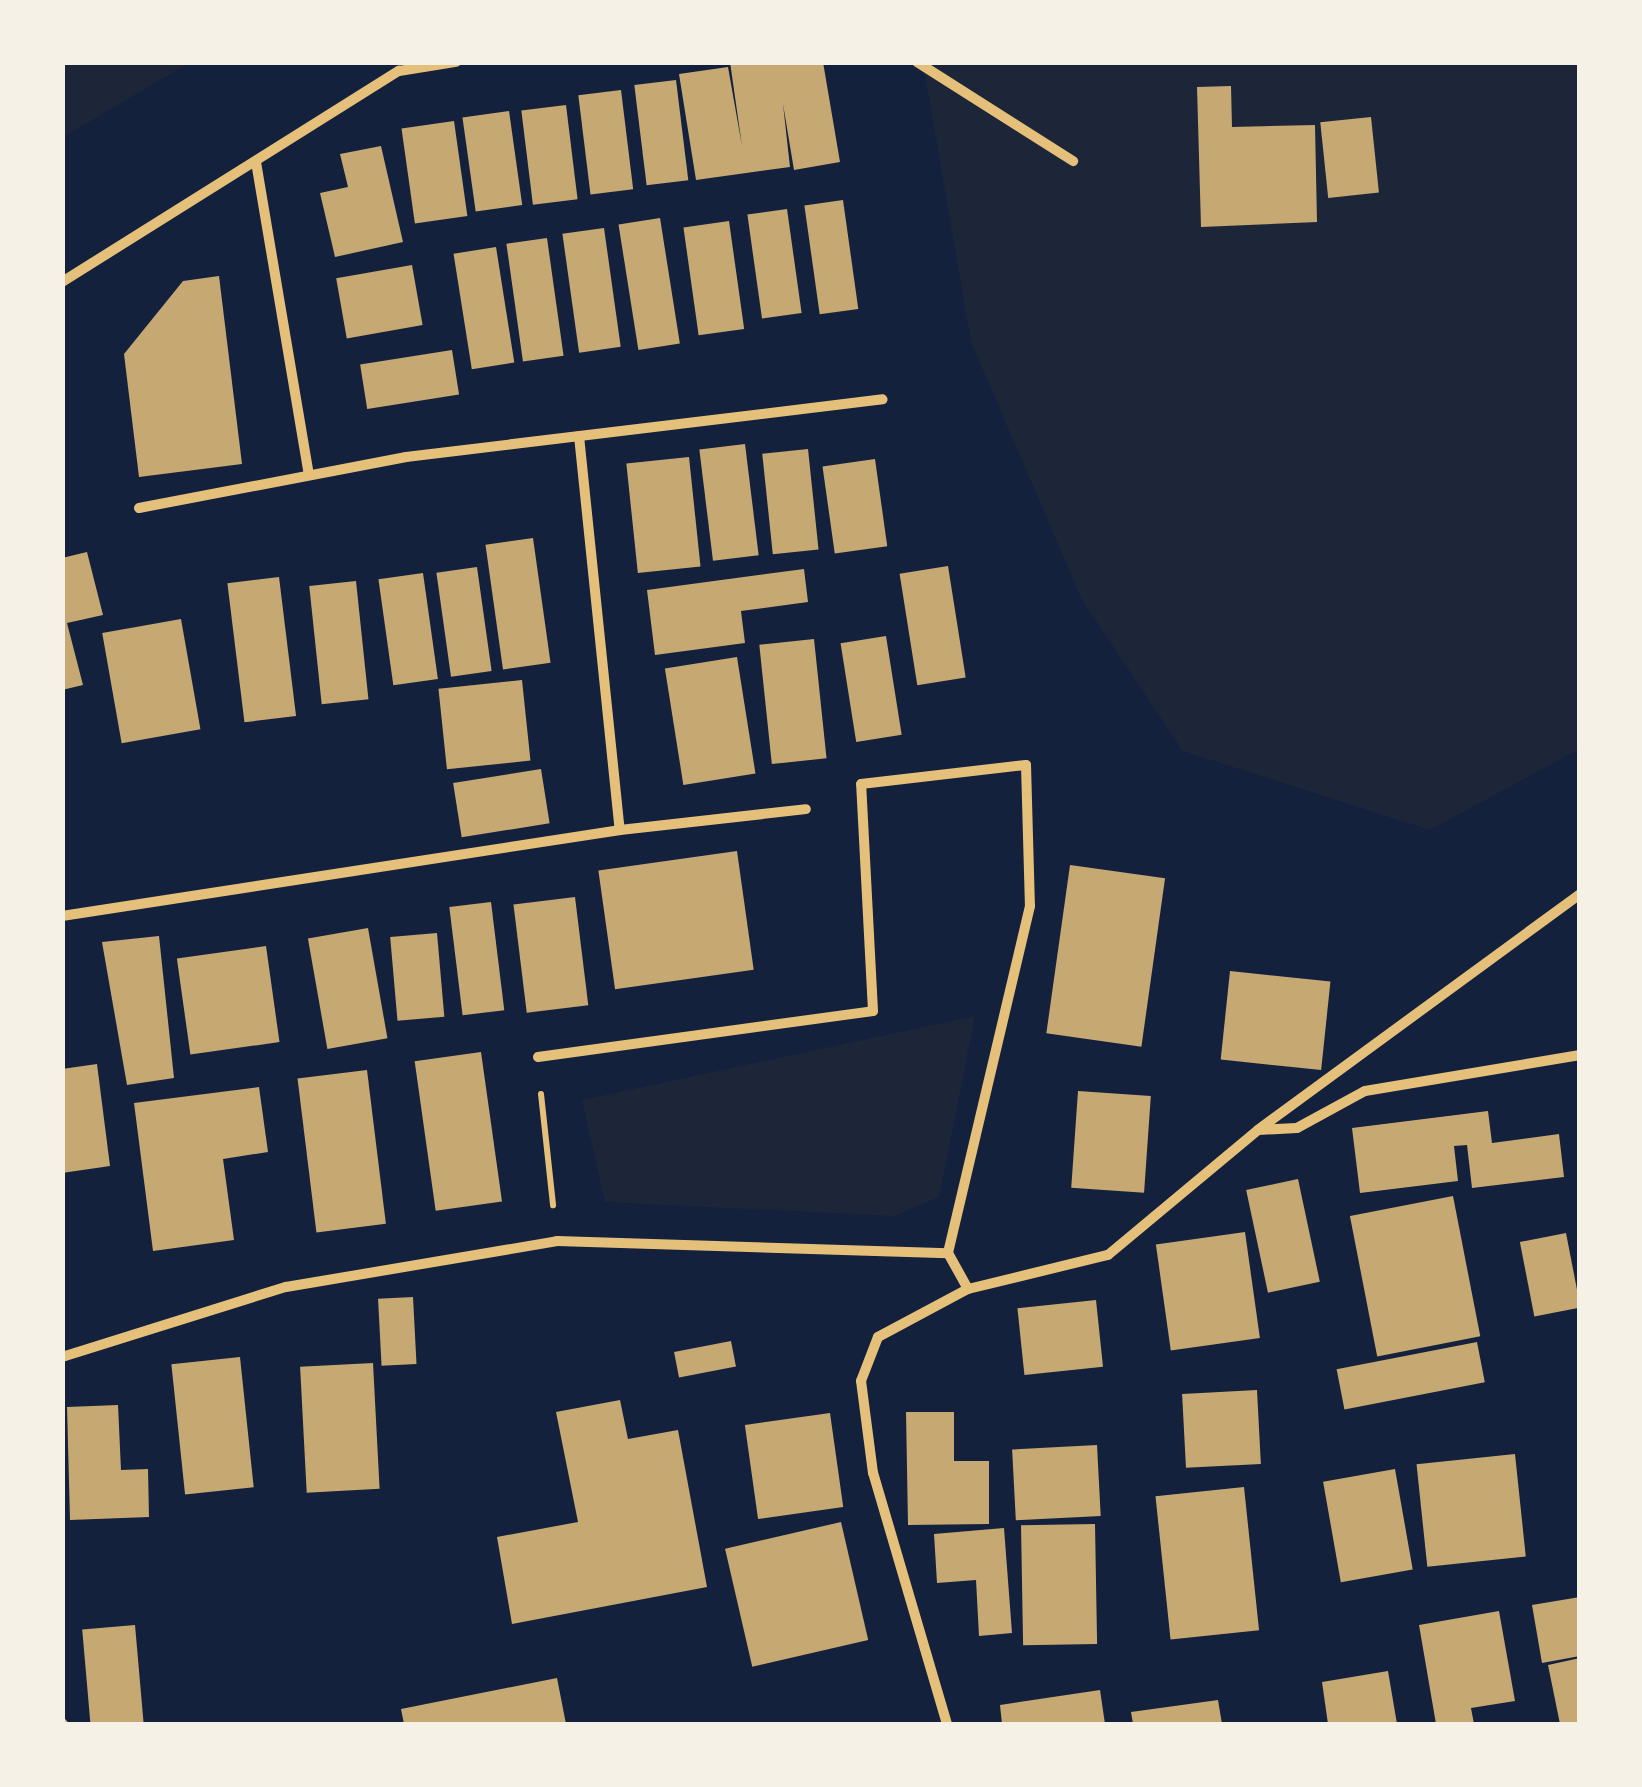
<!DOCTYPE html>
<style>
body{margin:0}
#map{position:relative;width:1642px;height:1787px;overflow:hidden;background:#14213d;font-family:Mulish,sans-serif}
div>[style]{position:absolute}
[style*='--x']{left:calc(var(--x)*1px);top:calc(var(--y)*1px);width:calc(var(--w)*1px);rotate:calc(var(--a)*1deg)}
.green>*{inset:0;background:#1d2539}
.building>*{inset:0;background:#c6a872;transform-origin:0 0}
.path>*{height:6px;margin:-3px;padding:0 3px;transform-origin:3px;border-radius:3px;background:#e5c07b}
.minor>*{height:10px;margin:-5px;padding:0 5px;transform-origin:5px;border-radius:5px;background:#e5c07b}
span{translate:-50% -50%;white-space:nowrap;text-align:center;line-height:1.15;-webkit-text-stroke:10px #f6f1e7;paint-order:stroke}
.frame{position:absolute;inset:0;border:65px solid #f6f1e7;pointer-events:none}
</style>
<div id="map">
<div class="green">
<i style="clip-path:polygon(63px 62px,189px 62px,189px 63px,63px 137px)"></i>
<i style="clip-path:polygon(923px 63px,1579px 63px,1579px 749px,1430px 830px,1183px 751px,1081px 598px,971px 342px)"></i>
<i style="clip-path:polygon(975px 1016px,939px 1197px,894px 1216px,605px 1202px,582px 1100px)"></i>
</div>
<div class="building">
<i style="clip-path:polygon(730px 62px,823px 62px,840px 162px,794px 170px,783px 104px,790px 167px,696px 180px,679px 74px,728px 67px,742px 146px)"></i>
<i style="left:676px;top:80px;width:101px;height:42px;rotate:83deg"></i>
<i style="clip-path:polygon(1231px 86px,1232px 127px,1315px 125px,1317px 222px,1201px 227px,1197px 87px)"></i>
<i style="left:621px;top:90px;width:100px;height:43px;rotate:83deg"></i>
<i style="left:566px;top:105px;width:95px;height:45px;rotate:83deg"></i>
<i style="left:509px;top:111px;width:95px;height:47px;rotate:82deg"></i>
<i style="left:1371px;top:117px;width:76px;height:51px;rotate:84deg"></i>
<i style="left:454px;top:121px;width:96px;height:53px;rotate:82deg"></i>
<i style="clip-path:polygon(381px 146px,403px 242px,335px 257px,320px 193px,348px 187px,340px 154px)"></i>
<i style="left:843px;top:200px;width:110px;height:39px;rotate:82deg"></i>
<i style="left:787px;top:209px;width:105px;height:40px;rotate:82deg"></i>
<i style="left:660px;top:218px;width:127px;height:42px;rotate:81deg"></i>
<i style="left:729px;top:221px;width:109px;height:46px;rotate:82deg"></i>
<i style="left:604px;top:228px;width:120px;height:42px;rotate:82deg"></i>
<i style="left:547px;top:238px;width:119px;height:41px;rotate:82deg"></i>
<i style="left:496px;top:247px;width:117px;height:43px;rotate:81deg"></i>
<i style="left:412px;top:265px;width:61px;height:77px;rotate:80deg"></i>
<i style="clip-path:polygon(219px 276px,242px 464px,139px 477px,124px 354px,183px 281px)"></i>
<i style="left:452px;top:350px;width:45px;height:93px;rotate:81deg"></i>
<i style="left:745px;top:444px;width:112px;height:46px;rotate:83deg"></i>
<i style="left:808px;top:449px;width:101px;height:46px;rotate:84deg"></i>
<i style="left:689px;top:457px;width:110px;height:63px;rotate:84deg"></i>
<i style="left:875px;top:459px;width:88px;height:53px;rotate:82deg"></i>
<i style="left:533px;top:538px;width:126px;height:48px;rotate:82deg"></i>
<i style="clip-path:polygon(87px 552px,103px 615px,67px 623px,83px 685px,62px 690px,62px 558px)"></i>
<i style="left:948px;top:566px;width:113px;height:49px;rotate:81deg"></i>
<i style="left:477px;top:567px;width:105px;height:41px;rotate:82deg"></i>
<i style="clip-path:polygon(804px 569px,808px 602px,741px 611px,745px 643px,655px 655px,647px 590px)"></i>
<i style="left:423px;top:573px;width:107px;height:45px;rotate:82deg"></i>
<i style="left:279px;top:577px;width:140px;height:52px;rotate:83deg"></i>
<i style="left:356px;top:581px;width:119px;height:47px;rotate:84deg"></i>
<i style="left:181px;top:619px;width:112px;height:80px;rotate:80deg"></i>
<i style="left:886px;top:636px;width:100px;height:46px;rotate:81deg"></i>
<i style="left:814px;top:639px;width:120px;height:55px;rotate:84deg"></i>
<i style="left:737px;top:657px;width:118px;height:73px;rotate:81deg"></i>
<i style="left:522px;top:680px;width:81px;height:84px;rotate:84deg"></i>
<i style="left:541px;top:769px;width:55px;height:89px;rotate:81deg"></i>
<i style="left:737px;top:851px;width:120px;height:140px;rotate:82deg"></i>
<i style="left:1070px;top:865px;width:96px;height:170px;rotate:8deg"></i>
<i style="left:575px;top:897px;width:109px;height:62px;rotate:83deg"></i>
<i style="left:491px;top:902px;width:109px;height:42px;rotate:83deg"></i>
<i style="left:368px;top:928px;width:112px;height:61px;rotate:80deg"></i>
<i style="left:437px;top:933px;width:84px;height:47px;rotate:85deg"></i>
<i style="clip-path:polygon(159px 936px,174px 1078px,127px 1085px,102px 942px)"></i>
<i style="left:266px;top:946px;width:97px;height:90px;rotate:82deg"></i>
<i style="left:1230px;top:971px;width:101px;height:89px;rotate:6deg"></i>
<i style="left:481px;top:1052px;width:151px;height:67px;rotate:82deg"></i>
<i style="clip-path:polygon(97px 1064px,110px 1166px,62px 1173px,62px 1069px)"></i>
<i style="left:367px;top:1070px;width:155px;height:70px;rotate:83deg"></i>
<i style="clip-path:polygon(259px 1087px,268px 1152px,223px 1159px,234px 1240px,153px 1251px,134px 1103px)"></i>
<i style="left:1078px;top:1091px;width:73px;height:97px;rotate:4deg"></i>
<i style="clip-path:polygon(1488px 1111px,1492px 1143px,1559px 1134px,1564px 1177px,1472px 1188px,1467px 1145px,1454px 1146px,1458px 1181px,1360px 1193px,1352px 1128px)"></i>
<i style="left:1298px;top:1179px;width:105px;height:53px;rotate:78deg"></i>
<i style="left:1453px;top:1196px;width:143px;height:105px;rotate:79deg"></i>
<i style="left:1245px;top:1232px;width:107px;height:90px;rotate:82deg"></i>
<i style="left:1566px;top:1233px;width:76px;height:47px;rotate:79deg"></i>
<i style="left:413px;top:1297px;width:67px;height:35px;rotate:87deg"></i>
<i style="left:1096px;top:1300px;width:67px;height:79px;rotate:84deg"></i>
<i style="left:731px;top:1341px;width:26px;height:58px;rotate:79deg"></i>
<i style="left:1477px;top:1342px;width:41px;height:143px;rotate:79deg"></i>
<i style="left:240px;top:1357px;width:131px;height:69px;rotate:84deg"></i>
<i style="left:373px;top:1363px;width:126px;height:73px;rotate:87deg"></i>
<i style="left:1257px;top:1390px;width:74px;height:75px;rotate:87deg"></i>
<i style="clip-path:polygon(620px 1400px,628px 1439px,678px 1430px,707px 1587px,512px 1624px,497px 1537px,578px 1522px,556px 1412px)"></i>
<i style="clip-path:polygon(118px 1405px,121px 1470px,148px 1469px,149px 1517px,70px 1520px,67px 1407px)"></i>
<i style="clip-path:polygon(906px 1412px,954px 1412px,954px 1461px,989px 1461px,989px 1524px,908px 1525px)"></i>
<i style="left:830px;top:1413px;width:95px;height:86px;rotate:82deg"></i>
<i style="left:1097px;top:1445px;width:71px;height:85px;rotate:87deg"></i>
<i style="left:1515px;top:1454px;width:103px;height:99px;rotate:84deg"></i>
<i style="left:1395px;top:1469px;width:102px;height:73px;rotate:80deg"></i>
<i style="left:1244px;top:1487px;width:144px;height:89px;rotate:84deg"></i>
<i style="left:841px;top:1522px;width:121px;height:119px;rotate:77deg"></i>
<i style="left:1095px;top:1524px;width:120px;height:74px;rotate:89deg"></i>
<i style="clip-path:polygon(1004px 1528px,1012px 1633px,979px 1636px,976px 1580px,937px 1583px,934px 1534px)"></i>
<i style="clip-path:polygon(1580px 1597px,1580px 1656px,1542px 1663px,1532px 1605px)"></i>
<i style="clip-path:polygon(1499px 1611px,1515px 1701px,1471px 1708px,1474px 1724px,1436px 1724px,1419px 1625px)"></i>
<i style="left:135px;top:1625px;width:99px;height:53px;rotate:85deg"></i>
<i style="clip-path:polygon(1580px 1658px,1580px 1724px,1560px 1724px,1548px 1665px)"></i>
<i style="clip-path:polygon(1388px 1671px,1397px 1724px,1328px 1724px,1322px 1682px)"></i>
<i style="clip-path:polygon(557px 1678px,566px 1724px,404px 1724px,401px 1709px)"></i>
<i style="clip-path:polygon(1100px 1690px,1105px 1724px,1002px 1724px,1000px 1705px)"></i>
<i style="clip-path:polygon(1218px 1700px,1222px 1724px,1133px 1724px,1131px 1712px)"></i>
</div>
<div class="path">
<i style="--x:541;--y:1094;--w:112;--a:83.8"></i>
</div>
<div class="minor">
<i style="--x:917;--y:62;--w:185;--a:32.4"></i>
<i style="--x:256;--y:162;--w:317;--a:80.4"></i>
<i style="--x:62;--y:282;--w:398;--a:-32.1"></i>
<i style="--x:399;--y:71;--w:58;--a:-9"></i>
<i style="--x:579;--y:436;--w:396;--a:84.1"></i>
<i style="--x:139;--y:508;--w:272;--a:-10.8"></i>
<i style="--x:406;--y:457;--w:480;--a:-6.9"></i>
<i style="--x:62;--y:916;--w:565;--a:-8.76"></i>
<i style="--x:620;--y:830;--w:187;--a:-6.4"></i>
<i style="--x:538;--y:1057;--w:338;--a:-7.8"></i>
<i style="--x:873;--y:1011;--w:227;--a:-93"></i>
<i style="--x:861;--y:784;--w:166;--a:-6.6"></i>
<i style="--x:1026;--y:765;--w:141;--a:88.4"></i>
<i style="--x:1030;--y:906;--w:357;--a:103.3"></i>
<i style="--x:1259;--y:1129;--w:398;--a:-36.2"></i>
<i style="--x:62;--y:1357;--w:235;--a:-17.4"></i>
<i style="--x:286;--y:1287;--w:275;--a:-9.6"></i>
<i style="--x:557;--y:1241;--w:391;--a:1.8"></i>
<i style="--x:948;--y:1253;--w:41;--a:60.9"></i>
<i style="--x:62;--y:1723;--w:1;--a:45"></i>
<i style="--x:947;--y:1724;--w:262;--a:-106.4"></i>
<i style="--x:873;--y:1473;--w:93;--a:-97.4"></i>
<i style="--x:861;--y:1381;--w:47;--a:-68.9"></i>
<i style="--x:878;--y:1337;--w:102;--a:-28.1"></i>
<i style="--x:968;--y:1289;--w:144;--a:-13.7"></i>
<i style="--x:1108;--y:1255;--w:195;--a:-39.8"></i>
<i style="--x:1258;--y:1130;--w:39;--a:-3"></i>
<i style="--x:1297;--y:1128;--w:77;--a:-28.6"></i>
<i style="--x:1365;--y:1091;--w:218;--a:-9.5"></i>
</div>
<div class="frame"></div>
</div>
